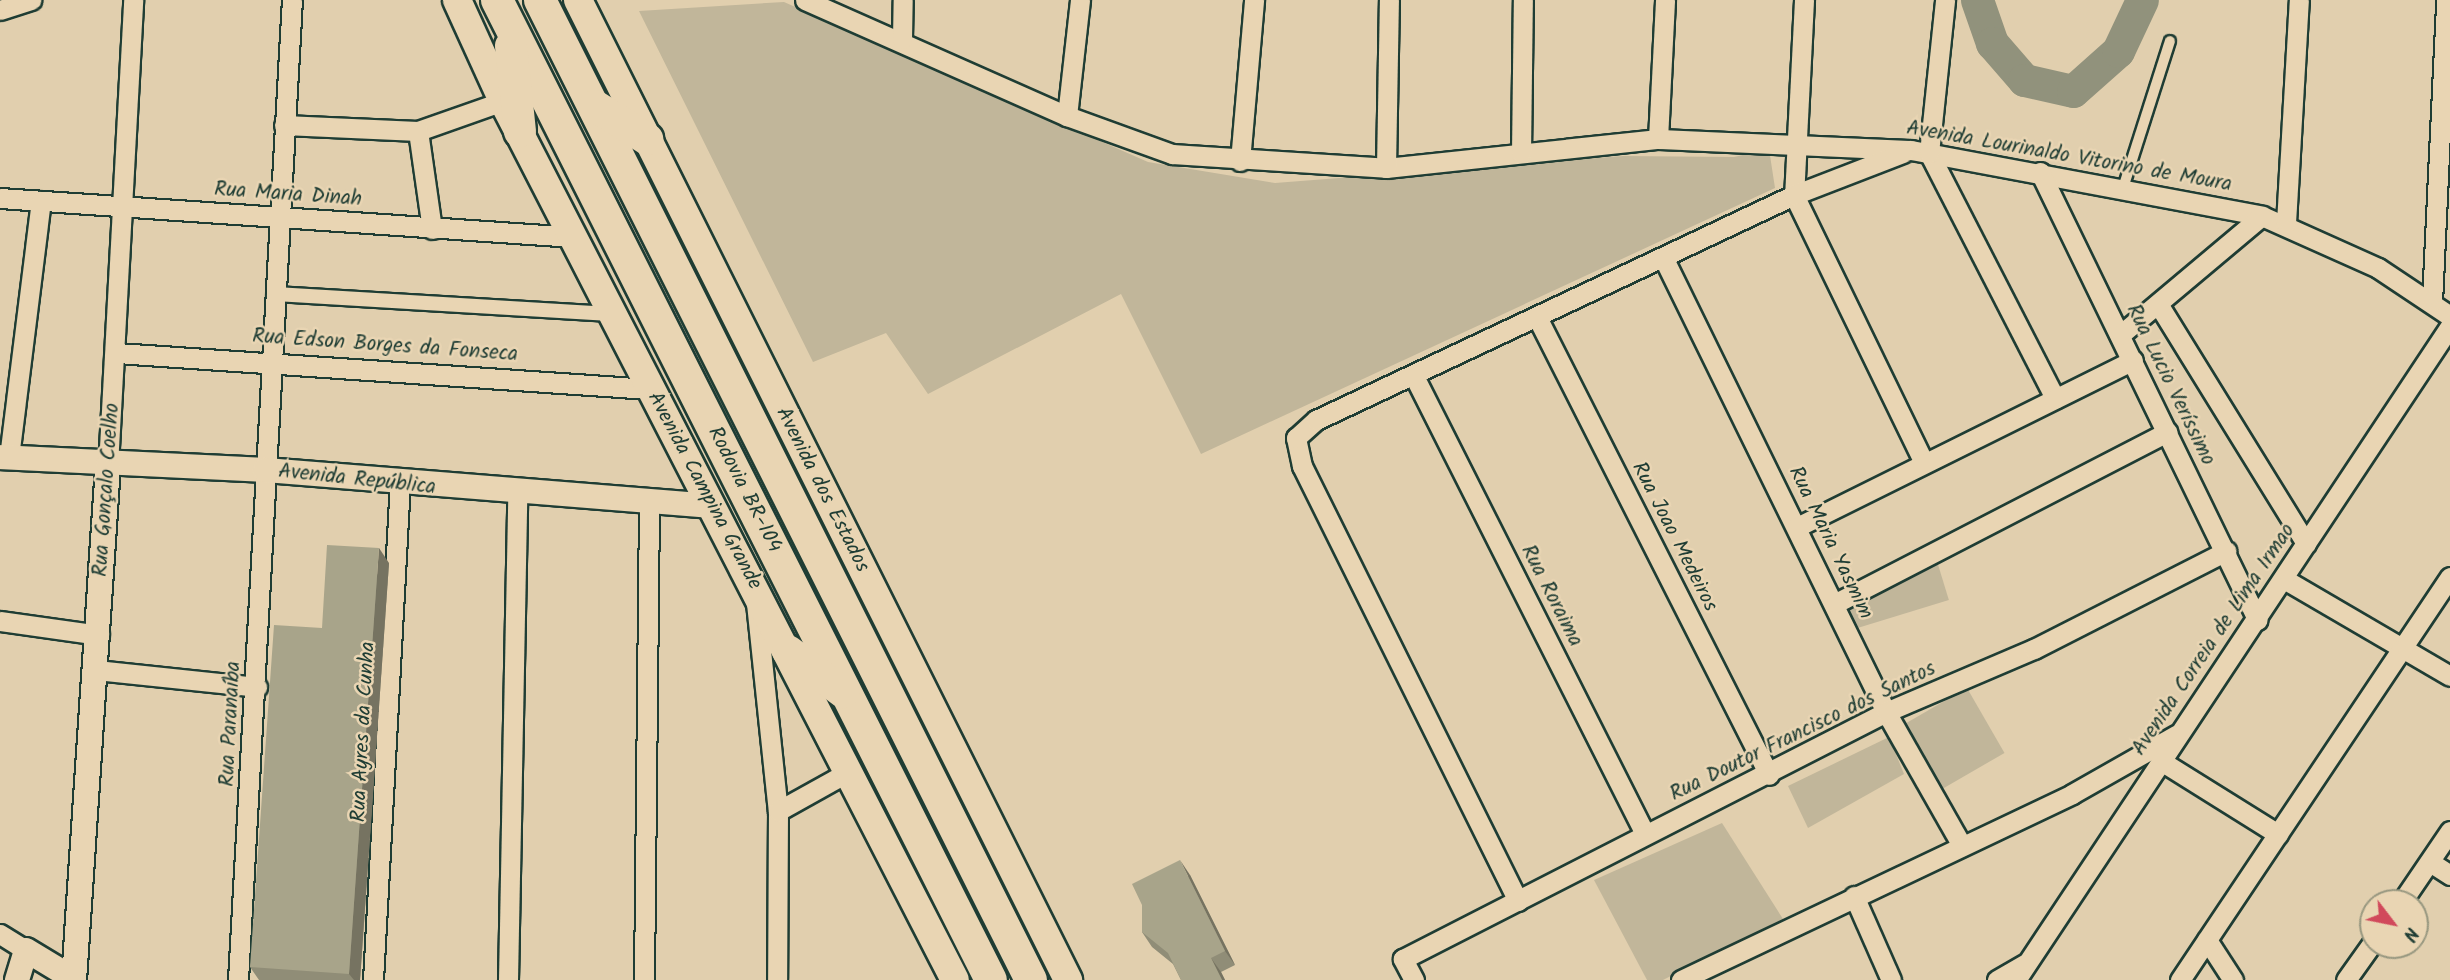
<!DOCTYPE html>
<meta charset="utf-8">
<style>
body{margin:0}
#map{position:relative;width:2450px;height:980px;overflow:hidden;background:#e1cfae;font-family:Kalam,sans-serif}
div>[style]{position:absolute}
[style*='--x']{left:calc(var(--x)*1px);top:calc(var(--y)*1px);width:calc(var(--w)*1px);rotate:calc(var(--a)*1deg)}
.green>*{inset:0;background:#c1b69a;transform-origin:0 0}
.river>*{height:33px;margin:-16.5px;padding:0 16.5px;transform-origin:16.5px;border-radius:16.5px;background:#91927c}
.roads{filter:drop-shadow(2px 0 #1f3d34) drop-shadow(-2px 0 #1f3d34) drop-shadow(0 2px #1f3d34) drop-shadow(0 -2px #1f3d34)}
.service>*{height:10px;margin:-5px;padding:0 5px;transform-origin:5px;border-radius:5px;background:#e9d5b3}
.pedestrian>*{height:14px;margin:-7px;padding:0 7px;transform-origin:7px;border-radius:7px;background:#e9d5b3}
.minor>*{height:19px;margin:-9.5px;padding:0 9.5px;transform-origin:9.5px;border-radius:9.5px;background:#e9d5b3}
.tertiary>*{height:24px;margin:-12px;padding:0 12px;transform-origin:12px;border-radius:12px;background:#e9d5b3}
.secondary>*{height:28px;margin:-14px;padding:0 14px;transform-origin:14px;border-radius:14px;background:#e9d5b3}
.trunk>*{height:32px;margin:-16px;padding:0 16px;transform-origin:16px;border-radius:16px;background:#e9d5b3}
.wall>*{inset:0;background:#908d77}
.shaded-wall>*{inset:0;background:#767361}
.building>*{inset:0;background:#a8a48a}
span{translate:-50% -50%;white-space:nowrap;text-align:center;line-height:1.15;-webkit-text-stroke:5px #e9d5b3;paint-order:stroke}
.street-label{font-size:21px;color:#1f3d34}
.north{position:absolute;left:2359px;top:889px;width:70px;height:70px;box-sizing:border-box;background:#e9d5b3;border:2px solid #989880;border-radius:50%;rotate:122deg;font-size:19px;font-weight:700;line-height:28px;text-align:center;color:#1f3d34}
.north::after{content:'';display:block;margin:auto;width:24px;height:32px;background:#d1495b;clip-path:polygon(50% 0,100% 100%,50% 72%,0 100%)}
</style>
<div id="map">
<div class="green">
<i style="clip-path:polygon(784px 2px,1148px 162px,1275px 183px,1623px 156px,1734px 157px,1769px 149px,1775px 188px,1201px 454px,1121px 294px,928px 394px,886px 333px,813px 362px,639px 11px)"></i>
<i style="left:1936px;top:558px;width:44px;height:104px;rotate:73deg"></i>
<i style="left:1967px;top:688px;width:75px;height:75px;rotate:60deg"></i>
<i style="clip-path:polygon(1889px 737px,1904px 774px,1808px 828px,1788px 786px)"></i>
<i style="clip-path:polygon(1722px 823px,1783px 919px,1663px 980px,1647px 980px,1594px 880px)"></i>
</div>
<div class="river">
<i style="--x:1977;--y:0;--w:46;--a:70.8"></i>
<i style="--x:1992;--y:43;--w:49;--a:49.1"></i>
<i style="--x:2024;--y:80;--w:50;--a:12.7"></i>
<i style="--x:2073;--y:91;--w:60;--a:-41.6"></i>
<i style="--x:2118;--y:51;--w:56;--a:-64.8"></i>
</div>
<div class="roads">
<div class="service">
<i style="--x:2124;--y:185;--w:151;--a:-72.3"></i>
</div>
<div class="pedestrian">
<i style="--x:274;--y:294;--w:338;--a:3.4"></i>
</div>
<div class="minor">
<i style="--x:805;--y:0;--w:287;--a:23.9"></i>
<i style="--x:1067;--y:116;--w:112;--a:19.9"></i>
<i style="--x:1172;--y:154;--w:214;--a:3.7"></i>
<i style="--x:1386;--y:168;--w:274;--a:-6.1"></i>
<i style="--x:1658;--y:139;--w:253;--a:2.5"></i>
<i style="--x:1911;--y:150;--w:357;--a:10.6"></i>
<i style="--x:2262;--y:216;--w:127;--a:24.1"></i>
<i style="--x:2378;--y:268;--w:87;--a:33.7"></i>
<i style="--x:1804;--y:0;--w:195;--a:92.9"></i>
<i style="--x:1794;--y:195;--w:298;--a:64.1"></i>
<i style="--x:0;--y:10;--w:33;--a:-18"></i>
<i style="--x:902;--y:39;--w:39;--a:-89"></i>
<i style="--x:1067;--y:116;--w:117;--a:-83.6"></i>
<i style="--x:284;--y:125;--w:134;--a:2.6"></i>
<i style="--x:418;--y:131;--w:90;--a:-19.4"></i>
<i style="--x:418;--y:131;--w:99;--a:81.9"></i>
<i style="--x:1658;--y:139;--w:139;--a:-87.1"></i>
<i style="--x:1521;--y:153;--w:153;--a:-89.3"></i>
<i style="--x:1929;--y:153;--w:276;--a:62.8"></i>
<i style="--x:1929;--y:153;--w:154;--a:-84"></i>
<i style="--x:1240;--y:161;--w:162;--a:-85"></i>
<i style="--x:1386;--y:168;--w:168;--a:-89"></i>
<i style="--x:2040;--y:172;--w:498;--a:64.1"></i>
<i style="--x:0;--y:198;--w:574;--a:3.89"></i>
<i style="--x:2286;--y:223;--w:223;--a:-86.7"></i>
<i style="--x:1663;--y:257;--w:507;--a:63.89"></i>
<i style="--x:1886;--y:712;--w:154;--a:60.4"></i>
<i style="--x:2432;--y:302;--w:302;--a:-87.3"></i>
<i style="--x:2160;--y:307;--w:278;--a:58.3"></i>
<i style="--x:1538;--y:319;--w:511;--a:63.13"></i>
<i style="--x:2120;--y:335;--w:185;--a:-40"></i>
<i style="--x:117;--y:353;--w:533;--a:3.87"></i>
<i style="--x:1415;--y:378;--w:511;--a:63.23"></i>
<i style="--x:9;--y:457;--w:258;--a:-82.9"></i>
<i style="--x:108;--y:466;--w:467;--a:-86.9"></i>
<i style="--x:1797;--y:527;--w:375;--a:-26.4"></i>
<i style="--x:2284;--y:579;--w:192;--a:30.3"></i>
<i style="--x:756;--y:603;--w:209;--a:84"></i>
<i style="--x:778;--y:811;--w:169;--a:90.3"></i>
<i style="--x:1836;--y:603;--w:373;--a:-27.3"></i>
<i style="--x:0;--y:621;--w:100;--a:8"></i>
<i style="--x:96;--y:670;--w:162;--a:6"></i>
<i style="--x:2161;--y:761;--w:138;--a:32"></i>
<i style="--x:778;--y:811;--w:82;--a:-29.1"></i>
<i style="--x:2430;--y:862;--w:24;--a:33"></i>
<i style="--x:1854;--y:896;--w:92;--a:66.2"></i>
<i style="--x:1518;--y:901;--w:486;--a:-116.4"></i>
<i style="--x:1302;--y:466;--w:29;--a:-102"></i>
<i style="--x:1296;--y:438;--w:27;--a:-42"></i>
<i style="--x:1316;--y:420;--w:528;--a:-25.21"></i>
<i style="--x:1794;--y:195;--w:117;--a:-21.1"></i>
<i style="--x:2401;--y:903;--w:87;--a:-55.8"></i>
<i style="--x:0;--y:934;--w:31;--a:32"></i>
<i style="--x:2207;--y:940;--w:48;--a:57"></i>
<i style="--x:238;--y:980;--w:981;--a:-86.85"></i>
<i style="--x:373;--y:980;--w:495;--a:-86.9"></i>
<i style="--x:508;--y:980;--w:485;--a:-88.9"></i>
<i style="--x:644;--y:980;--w:474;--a:-89.4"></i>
<i style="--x:1414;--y:980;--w:24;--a:-118"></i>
<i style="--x:1403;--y:959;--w:542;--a:-27.08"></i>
<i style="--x:1886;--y:712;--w:161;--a:-23.1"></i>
<i style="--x:2034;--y:649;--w:216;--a:-27"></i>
<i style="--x:1681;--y:980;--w:433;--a:-25.4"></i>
<i style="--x:2072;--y:794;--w:120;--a:-29.6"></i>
<i style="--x:1997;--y:980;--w:32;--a:-30"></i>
<i style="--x:2016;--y:980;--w:785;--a:-56.43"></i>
<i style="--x:2180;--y:980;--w:485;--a:-56.2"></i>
<i style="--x:2346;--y:980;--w:47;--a:-54.6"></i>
</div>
<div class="tertiary">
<i style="--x:0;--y:457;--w:265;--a:2.8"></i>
<i style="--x:265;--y:470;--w:449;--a:4.6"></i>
<i style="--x:17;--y:980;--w:31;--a:-73"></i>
<i style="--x:26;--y:950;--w:56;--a:31.1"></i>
<i style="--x:74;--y:980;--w:515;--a:-86.22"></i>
</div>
<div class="secondary">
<i style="--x:457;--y:0;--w:111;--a:65.5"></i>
<i style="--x:503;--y:101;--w:988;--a:62.79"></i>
<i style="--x:578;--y:0;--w:1096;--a:63.43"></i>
</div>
<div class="trunk">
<i style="--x:497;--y:0;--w:1097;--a:63.25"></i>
<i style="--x:540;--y:0;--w:1096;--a:63.39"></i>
<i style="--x:511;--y:46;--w:86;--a:84"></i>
<i style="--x:595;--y:106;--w:62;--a:32.4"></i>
<i style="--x:788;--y:651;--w:69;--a:36.7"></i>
</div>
</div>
<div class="wall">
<i style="clip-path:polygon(389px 563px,360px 980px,259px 980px,250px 967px,322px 628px)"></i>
<i style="clip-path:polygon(1190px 875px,1235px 965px,1221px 972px,1225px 980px,1181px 980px,1173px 964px,1152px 947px,1142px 932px,1142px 905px)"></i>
</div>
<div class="shaded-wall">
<i style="clip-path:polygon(379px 548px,389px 563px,360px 980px,354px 980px,349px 974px)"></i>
<i style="clip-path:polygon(1180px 860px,1190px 875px,1235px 965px,1225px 951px)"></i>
<i style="clip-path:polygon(1211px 958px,1221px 972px,1225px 980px,1222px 980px)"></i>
</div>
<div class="building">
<i style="clip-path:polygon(327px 545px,379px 548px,349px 974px,250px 967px,274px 625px,322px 628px)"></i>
<i style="clip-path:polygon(1180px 860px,1225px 951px,1211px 958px,1222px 980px,1181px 980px,1168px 953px,1142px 932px,1142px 905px,1132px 884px)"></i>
</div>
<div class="street-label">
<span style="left:2069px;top:157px;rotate:10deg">Avenida Lourinaldo Vitorino de Moura</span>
<span style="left:288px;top:195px;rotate:4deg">Rua Maria Dinah</span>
<span style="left:385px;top:346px;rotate:4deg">Rua Edson Borges da Fonseca</span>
<span style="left:2170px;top:385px;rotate:64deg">Rua Lucio Veríssimo</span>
<span style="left:357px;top:480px;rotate:6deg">Avenida República</span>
<span style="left:107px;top:490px;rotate:-86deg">Rua Gonçalo Coelho</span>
<span style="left:744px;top:490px;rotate:63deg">Rodovia BR-104</span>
<span style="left:822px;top:490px;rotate:63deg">Avenida dos Estados</span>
<span style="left:704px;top:491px;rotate:62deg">Avenida Campina Grande</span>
<span style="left:1674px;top:537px;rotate:63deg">Rua Joao Medeiros</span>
<span style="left:1830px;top:543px;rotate:64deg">Rua Maria Yasmim</span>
<span style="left:1551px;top:596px;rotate:63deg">Rua Roraima</span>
<span style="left:2214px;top:640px;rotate:-56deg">Avenida Correia de Lima Irmao</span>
<span style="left:231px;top:724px;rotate:-87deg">Rua Paranaíba</span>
<span style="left:364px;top:732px;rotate:-87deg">Rua Ayres da Cunha</span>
<span style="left:1803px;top:732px;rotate:-26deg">Rua Doutor Francisco dos Santos</span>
</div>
<div class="north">N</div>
</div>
